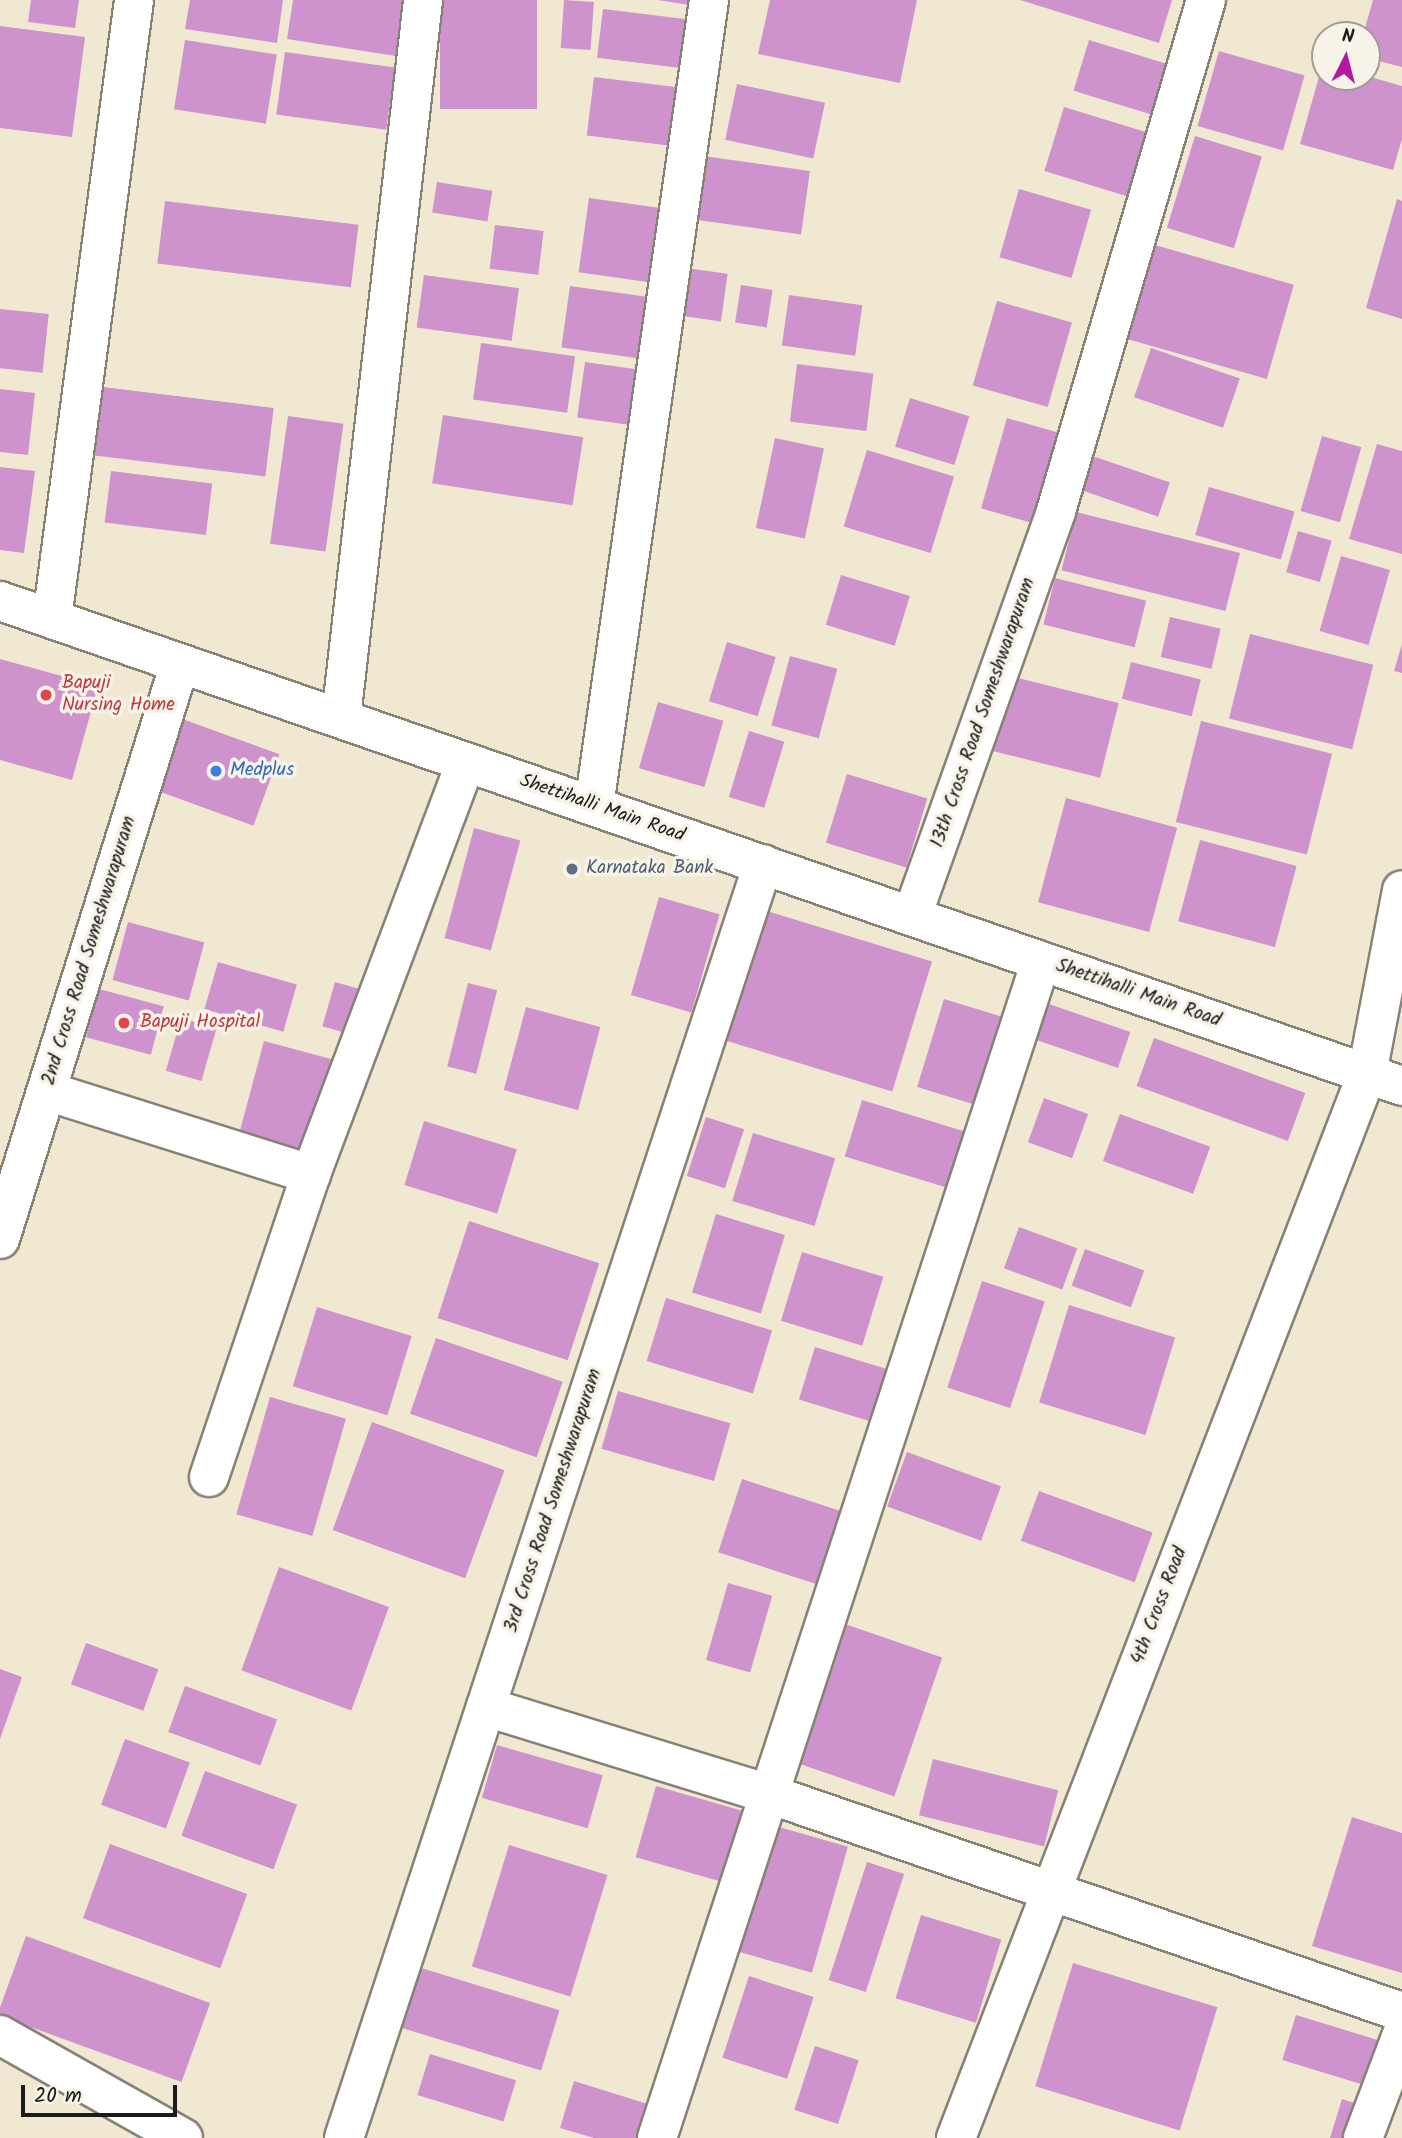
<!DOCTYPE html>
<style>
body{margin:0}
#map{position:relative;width:1402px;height:2138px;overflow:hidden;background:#f1e8d1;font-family:Kalam,sans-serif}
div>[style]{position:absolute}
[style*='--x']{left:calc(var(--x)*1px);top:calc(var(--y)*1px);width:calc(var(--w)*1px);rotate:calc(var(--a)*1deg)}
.building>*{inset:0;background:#ce93cd;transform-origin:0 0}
.roads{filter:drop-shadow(2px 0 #868276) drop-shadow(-2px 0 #868276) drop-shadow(0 2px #868276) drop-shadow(0 -2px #868276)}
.minor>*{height:38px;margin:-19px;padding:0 19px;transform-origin:19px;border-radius:19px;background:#fff}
.dots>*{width:19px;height:19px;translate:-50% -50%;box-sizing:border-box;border:4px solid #f7f3e8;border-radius:50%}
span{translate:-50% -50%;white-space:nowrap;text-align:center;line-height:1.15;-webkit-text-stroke:7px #f7f3e8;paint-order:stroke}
.health-label{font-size:19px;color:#be3a42}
.left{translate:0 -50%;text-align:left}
.street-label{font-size:19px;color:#1c1c1c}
.shop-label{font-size:19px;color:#366cbe}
.service-label{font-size:19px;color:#4e5e75}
.north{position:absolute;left:1311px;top:21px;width:70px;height:70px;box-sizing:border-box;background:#f7f3e8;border:2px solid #9f9d96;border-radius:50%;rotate:6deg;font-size:19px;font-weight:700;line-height:28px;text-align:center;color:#1c1c1c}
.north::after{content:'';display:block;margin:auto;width:24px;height:32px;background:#b5179e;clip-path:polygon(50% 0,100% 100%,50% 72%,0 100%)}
.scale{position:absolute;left:21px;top:2085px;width:156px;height:32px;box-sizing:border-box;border:4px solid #1c1c1c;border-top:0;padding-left:9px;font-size:21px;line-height:24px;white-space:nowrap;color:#1c1c1c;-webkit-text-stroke:5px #f7f3e8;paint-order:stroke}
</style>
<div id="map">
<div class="building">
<i style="clip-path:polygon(31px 0,79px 0,75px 28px,28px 22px)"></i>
<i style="clip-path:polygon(190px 0,283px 0,277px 43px,185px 29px)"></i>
<i style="clip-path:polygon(293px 0,410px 0,402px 57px,287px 39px)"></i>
<i style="left:440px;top:0;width:97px;height:109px"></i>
<i style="left:564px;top:0;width:30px;height:48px;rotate:4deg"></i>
<i style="clip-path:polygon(658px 0,716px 0,715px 9px)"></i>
<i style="clip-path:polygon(770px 0,917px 0,900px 83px,758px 54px)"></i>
<i style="clip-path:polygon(1020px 0,1172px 0,1159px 43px)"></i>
<i style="clip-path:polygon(1373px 0,1402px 0,1402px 67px,1367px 58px,1367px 35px,1363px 35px)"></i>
<i style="left:603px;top:9px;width:99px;height:49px;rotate:7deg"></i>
<i style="clip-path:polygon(0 26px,85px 37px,72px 137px,0 128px)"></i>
<i style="left:185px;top:40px;width:93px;height:70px;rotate:9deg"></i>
<i style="left:1089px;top:40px;width:104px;height:53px;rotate:17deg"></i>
<i style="left:1219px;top:51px;width:89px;height:78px;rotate:16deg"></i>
<i style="left:285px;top:52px;width:111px;height:63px;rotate:8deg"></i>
<i style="clip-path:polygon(1324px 59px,1325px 77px,1367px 76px,1402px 86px,1402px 139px,1393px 170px,1300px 144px)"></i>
<i style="left:594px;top:77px;width:111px;height:59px;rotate:7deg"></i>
<i style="left:737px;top:84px;width:90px;height:57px;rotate:12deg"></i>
<i style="left:1064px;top:107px;width:100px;height:67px;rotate:17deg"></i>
<i style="left:1195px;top:136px;width:70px;height:96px;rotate:17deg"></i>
<i style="left:703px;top:156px;width:108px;height:64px;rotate:8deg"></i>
<i style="left:437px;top:182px;width:56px;height:31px;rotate:9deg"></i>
<i style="left:1019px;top:189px;width:75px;height:71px;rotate:16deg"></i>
<i style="left:589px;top:198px;width:96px;height:75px;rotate:8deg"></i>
<i style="clip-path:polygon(1397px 199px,1402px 201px,1402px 319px,1366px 308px)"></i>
<i style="left:165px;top:201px;width:195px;height:63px;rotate:7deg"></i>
<i style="left:495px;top:225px;width:49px;height:44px;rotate:7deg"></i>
<i style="left:1141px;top:241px;width:159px;height:98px;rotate:16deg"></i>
<i style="left:686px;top:268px;width:42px;height:48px;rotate:8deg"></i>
<i style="left:424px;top:275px;width:96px;height:53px;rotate:8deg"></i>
<i style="left:741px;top:285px;width:32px;height:38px;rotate:9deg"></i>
<i style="left:570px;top:286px;width:97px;height:62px;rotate:8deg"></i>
<i style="left:789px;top:295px;width:74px;height:51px;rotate:8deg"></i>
<i style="left:997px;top:301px;width:78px;height:88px;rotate:16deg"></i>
<i style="left:0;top:309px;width:49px;height:59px;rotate:6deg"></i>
<i style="left:481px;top:343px;width:95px;height:57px;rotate:8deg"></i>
<i style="left:1151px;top:348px;width:94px;height:52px;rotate:19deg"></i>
<i style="left:585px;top:362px;width:68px;height:56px;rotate:8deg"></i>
<i style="left:797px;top:364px;width:77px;height:58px;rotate:7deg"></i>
<i style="left:103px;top:387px;width:172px;height:69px;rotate:7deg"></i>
<i style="clip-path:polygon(0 389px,35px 393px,28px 455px,0 452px)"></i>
<i style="left:910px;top:398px;width:62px;height:51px;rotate:17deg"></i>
<i style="left:443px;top:415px;width:142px;height:69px;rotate:9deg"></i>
<i style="left:288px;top:416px;width:56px;height:129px;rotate:8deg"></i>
<i style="left:1007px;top:418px;width:52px;height:94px;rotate:16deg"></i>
<i style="left:1322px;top:436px;width:41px;height:78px;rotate:16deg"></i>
<i style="left:775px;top:438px;width:50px;height:92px;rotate:12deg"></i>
<i style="clip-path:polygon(1377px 444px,1402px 451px,1402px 554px,1349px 539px)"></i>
<i style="left:867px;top:450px;width:91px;height:80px;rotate:17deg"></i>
<i style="left:1081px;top:452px;width:94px;height:36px;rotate:19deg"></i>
<i style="clip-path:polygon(0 467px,35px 471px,24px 553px,0 550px)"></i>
<i style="left:111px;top:471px;width:102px;height:52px;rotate:7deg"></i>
<i style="left:1209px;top:487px;width:89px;height:50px;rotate:16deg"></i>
<i style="left:1076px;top:512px;width:169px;height:60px;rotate:14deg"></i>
<i style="left:1298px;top:531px;width:35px;height:43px;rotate:16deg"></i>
<i style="left:1341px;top:556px;width:51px;height:78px;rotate:16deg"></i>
<i style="left:841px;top:575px;width:72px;height:52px;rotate:17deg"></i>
<i style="left:1055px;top:578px;width:94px;height:48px;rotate:14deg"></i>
<i style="left:1170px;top:617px;width:52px;height:41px;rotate:13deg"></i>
<i style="left:1250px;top:634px;width:127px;height:87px;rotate:14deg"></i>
<i style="left:727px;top:642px;width:51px;height:62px;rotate:17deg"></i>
<i style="clip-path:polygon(1402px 644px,1402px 673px,1394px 671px)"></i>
<i style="left:790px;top:656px;width:49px;height:72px;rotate:15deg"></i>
<i style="clip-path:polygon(0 659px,98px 686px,72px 780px,0 760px)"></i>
<i style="left:1131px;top:662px;width:72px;height:38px;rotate:14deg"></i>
<i style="left:1010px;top:676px;width:112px;height:77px;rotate:14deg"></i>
<i style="left:658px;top:702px;width:68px;height:69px;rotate:16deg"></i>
<i style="left:177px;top:717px;width:109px;height:76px;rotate:20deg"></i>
<i style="left:1201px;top:721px;width:135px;height:104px;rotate:14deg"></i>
<i style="left:749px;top:731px;width:37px;height:69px;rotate:17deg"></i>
<i style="left:847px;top:774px;width:84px;height:72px;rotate:17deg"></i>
<i style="left:1066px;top:798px;width:115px;height:108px;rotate:15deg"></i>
<i style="left:474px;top:828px;width:48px;height:114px;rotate:15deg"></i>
<i style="left:1200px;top:840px;width:100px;height:84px;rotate:15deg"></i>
<i style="left:659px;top:897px;width:63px;height:102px;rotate:16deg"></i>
<i style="left:757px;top:908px;width:183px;height:136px;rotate:17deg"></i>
<i style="left:128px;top:922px;width:79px;height:60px;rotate:15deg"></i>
<i style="left:218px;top:962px;width:82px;height:49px;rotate:16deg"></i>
<i style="left:335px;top:982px;width:59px;height:46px;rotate:16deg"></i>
<i style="left:468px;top:983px;width:30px;height:86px;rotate:14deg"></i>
<i style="left:99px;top:989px;width:67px;height:50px;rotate:15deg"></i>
<i style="left:944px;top:999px;width:90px;height:92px;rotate:17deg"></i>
<i style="left:1049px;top:1004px;width:86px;height:38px;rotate:19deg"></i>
<i style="left:526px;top:1007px;width:77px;height:86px;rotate:15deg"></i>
<i style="left:181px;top:1018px;width:37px;height:55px;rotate:16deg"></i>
<i style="left:1154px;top:1038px;width:161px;height:51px;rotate:20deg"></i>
<i style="left:264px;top:1041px;width:79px;height:112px;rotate:15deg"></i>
<i style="left:1044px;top:1098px;width:47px;height:47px;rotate:20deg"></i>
<i style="left:862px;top:1100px;width:116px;height:59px;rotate:17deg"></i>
<i style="left:1120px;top:1114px;width:96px;height:50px;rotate:20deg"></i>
<i style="left:706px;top:1117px;width:40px;height:62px;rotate:18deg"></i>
<i style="left:424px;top:1121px;width:97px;height:67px;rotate:17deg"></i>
<i style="left:753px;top:1133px;width:86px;height:71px;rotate:17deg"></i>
<i style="left:716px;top:1214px;width:72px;height:82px;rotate:17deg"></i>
<i style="left:469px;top:1221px;width:137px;height:102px;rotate:18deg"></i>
<i style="left:1019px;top:1227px;width:62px;height:44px;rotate:20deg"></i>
<i style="left:1085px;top:1249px;width:63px;height:39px;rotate:20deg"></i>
<i style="left:802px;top:1252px;width:85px;height:72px;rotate:17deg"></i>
<i style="left:982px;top:1281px;width:66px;height:112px;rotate:18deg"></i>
<i style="left:666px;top:1298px;width:111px;height:66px;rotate:17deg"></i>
<i style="left:1069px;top:1305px;width:111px;height:102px;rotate:17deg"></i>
<i style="left:317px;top:1307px;width:99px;height:83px;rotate:17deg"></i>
<i style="left:436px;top:1338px;width:134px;height:80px;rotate:19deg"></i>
<i style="left:815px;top:1347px;width:93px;height:55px;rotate:17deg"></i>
<i style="left:618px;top:1391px;width:117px;height:60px;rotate:16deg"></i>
<i style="left:270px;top:1397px;width:79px;height:122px;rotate:16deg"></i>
<i style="left:372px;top:1422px;width:141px;height:115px;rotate:20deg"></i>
<i style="left:907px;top:1452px;width:100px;height:58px;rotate:20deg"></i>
<i style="left:742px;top:1479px;width:120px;height:77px;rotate:18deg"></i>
<i style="left:1039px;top:1491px;width:121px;height:53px;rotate:20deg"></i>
<i style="left:279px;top:1567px;width:117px;height:110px;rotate:20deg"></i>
<i style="left:728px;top:1583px;width:46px;height:80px;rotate:16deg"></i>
<i style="left:842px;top:1623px;width:106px;height:147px;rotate:19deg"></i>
<i style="left:86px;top:1643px;width:77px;height:44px;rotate:20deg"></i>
<i style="clip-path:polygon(0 1669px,22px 1677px,0 1739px)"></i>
<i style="left:185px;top:1686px;width:98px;height:49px;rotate:20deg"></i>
<i style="left:125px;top:1739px;width:69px;height:70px;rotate:20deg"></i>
<i style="left:497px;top:1745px;width:110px;height:55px;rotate:16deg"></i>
<i style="left:933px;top:1759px;width:129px;height:58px;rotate:14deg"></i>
<i style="left:205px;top:1771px;width:98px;height:69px;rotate:20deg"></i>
<i style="left:656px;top:1786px;width:105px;height:74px;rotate:16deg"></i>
<i style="clip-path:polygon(1352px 1817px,1402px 1833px,1402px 1973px,1312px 1946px)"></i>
<i style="left:772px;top:1825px;width:79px;height:131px;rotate:16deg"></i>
<i style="left:110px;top:1844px;width:146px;height:79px;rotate:20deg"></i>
<i style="left:509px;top:1845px;width:103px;height:127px;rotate:17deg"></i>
<i style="left:867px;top:1862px;width:39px;height:124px;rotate:18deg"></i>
<i style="left:921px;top:1915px;width:84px;height:87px;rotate:17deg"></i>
<i style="left:26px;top:1936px;width:196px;height:84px;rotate:20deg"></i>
<i style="left:1073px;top:1963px;width:151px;height:129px;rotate:17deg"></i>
<i style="left:418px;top:1967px;width:148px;height:63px;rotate:17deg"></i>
<i style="left:749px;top:1976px;width:68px;height:86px;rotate:18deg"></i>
<i style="left:1296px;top:2015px;width:101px;height:47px;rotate:17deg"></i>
<i style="left:815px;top:2046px;width:46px;height:67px;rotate:18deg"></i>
<i style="left:430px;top:2054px;width:90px;height:43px;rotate:17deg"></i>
<i style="clip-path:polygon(574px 2081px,651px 2105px,641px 2138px,594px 2138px,560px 2128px)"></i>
<i style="clip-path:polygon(1342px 2099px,1364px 2106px,1354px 2138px,1330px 2138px)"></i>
</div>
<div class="roads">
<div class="minor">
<i style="--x:0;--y:601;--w:1484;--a:19.08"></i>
<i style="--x:52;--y:619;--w:624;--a:-82.45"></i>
<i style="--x:341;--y:718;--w:723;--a:-83.48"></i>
<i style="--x:594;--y:806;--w:814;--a:-81.88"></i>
<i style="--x:912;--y:916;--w:430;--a:-70.4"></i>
<i style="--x:1056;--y:511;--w:533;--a:-73.64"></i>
<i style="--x:47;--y:1091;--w:277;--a:17.5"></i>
<i style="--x:0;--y:1239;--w:603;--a:-72.65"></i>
<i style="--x:209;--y:1477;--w:320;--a:-71.4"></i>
<i style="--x:311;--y:1174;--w:440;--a:-69.4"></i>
<i style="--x:486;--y:1707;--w:299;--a:17.1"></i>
<i style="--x:772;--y:1795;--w:666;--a:19.01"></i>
<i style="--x:0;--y:2035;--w:210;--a:29.4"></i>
<i style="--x:344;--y:2138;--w:1341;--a:-71.79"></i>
<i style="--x:657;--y:2138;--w:1238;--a:-71.93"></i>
<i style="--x:956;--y:2138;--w:1141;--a:-68.88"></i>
<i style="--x:1367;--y:1074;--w:187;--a:-79.2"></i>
<i style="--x:1363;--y:2138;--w:111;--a:-69.4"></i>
</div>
</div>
<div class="dots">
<i style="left:46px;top:695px;background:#e0444e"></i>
<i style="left:216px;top:771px;background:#3f7fe0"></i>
<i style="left:572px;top:869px;background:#5c6f8a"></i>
<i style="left:124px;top:1023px;background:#e0444e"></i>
</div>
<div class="health-label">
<span class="left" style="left:62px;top:695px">Bapuji<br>Nursing Home</span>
<span class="left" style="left:140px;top:1023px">Bapuji Hospital</span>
</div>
<div class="street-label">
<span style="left:984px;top:713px;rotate:-71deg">13th Cross Road Someshwarapuram</span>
<span style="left:602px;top:809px;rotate:19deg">Shettihalli Main Road</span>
<span style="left:90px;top:951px;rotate:-73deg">2nd Cross Road Someshwarapuram</span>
<span style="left:1138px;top:994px;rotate:19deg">Shettihalli Main Road</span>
<span style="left:554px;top:1501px;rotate:-72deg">3rd Cross Road Someshwarapuram</span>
<span style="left:1160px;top:1606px;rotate:-69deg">4th Cross Road</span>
</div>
<div class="shop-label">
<span class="left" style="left:230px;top:771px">Medplus</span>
</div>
<div class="service-label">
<span class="left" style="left:586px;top:869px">Karnataka Bank</span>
</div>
<div class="north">N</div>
<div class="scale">20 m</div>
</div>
